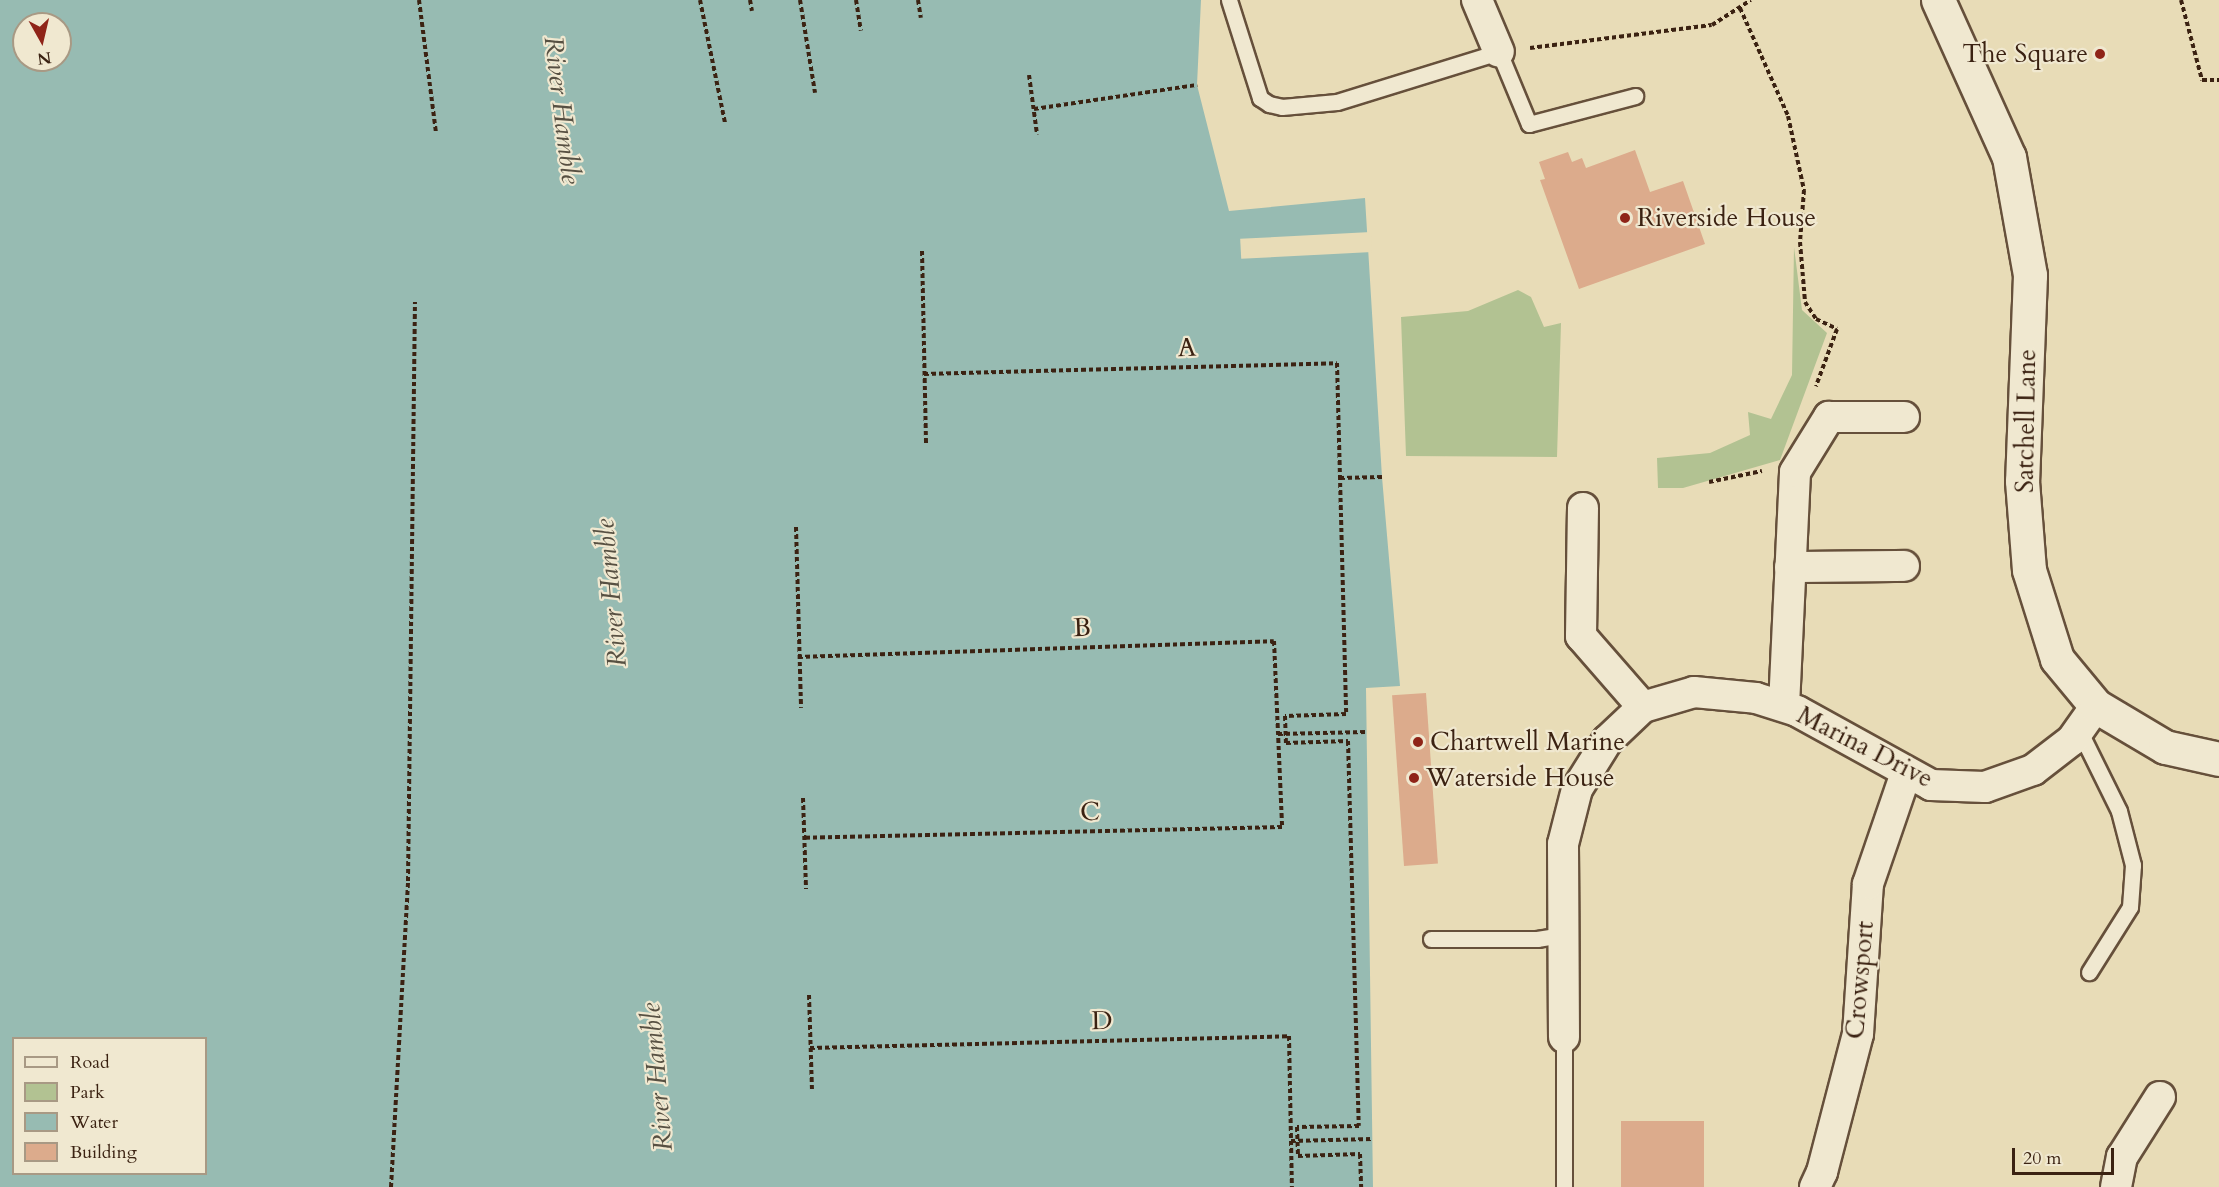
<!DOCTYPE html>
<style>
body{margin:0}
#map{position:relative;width:2219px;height:1187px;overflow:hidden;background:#e8dcb7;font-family:Cardo,serif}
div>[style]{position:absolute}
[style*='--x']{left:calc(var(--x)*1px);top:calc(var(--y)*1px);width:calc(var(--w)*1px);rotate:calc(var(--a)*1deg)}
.green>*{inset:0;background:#b2c292}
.water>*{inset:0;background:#97bbb2}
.pier>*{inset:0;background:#e8dcb7;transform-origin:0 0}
.building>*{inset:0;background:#dcab8c;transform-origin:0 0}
.path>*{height:4px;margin-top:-2px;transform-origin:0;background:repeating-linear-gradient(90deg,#3b2212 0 4.5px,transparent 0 7.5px)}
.roads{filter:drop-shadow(2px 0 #66503b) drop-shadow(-2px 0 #66503b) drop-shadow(0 2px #66503b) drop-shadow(0 -2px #66503b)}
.service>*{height:15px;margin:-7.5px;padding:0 7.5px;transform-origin:7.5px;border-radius:7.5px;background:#f0e8d0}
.minor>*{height:30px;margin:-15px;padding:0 15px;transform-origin:15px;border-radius:15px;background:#f0e8d0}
.tertiary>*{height:33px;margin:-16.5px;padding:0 16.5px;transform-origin:16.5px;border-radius:16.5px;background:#f0e8d0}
.dots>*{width:16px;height:16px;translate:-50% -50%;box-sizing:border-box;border:3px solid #f0e8d0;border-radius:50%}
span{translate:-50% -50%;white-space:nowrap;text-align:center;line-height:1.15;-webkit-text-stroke:4.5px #f0e8d0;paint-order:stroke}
.poi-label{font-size:26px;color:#3b2212}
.right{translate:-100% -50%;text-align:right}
.left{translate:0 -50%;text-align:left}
.street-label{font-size:26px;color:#3b2212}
.water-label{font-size:27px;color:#575042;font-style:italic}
.legend{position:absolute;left:12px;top:1037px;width:195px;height:138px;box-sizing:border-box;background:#f0e8d0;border:2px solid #a89984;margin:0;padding:8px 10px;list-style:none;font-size:18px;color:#3b2212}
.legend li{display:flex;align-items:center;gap:12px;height:30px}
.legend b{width:30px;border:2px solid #a89984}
.north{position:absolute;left:12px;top:12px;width:60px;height:60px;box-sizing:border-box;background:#f0e8d0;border:2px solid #a89984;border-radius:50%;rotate:172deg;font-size:16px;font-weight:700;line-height:24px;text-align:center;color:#3b2212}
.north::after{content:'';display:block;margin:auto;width:21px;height:27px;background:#8f2418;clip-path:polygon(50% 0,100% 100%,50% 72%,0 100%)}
.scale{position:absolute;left:2012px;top:1148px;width:102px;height:27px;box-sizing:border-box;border:3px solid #3b2212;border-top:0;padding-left:8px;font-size:18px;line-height:21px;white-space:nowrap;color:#3b2212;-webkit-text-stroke:4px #f0e8d0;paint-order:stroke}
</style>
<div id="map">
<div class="green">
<i style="clip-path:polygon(1794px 247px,1802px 310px,1827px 333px,1780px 460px,1683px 488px,1658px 488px,1657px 458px,1710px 453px,1750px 435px,1748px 412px,1771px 419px,1792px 375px)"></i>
<i style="clip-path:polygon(1518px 290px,1531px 297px,1544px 327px,1561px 323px,1557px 457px,1406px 456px,1401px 317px,1468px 311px)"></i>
</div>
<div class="water">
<i style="clip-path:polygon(evenodd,0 0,1201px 0,1197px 85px,1229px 211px,1365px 198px,1382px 477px,1400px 686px,1366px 688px,1373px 1187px,0 1187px,0 0,24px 24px,60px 24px,60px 60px,24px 60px,24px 24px,0 0,14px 1038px,206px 1038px,206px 1174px,14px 1174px,14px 1038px)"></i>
</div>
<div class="pier">
<i style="left:1371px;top:232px;width:20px;height:131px;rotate:87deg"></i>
</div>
<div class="building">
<i style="clip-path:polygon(1635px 150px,1650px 192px,1683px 181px,1705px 244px,1579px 289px,1540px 180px,1545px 179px,1539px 162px,1568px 152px,1572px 162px,1582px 158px,1586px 168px)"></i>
<i style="left:1426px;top:693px;width:171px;height:34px;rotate:86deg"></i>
<i style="left:1621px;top:1121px;width:83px;height:66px"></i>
</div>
<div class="path">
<i style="--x:419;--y:0;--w:134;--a:82.7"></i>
<i style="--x:700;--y:0;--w:126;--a:78.5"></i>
<i style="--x:750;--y:0;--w:11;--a:80"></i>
<i style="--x:800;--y:0;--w:94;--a:80.8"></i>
<i style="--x:856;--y:0;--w:31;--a:81"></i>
<i style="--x:918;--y:0;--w:18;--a:81"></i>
<i style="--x:2181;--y:0;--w:83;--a:75.3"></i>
<i style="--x:2202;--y:80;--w:17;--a:0"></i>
<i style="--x:1740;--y:8;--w:118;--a:66"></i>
<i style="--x:1788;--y:116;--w:76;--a:77.8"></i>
<i style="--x:1804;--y:190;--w:52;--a:94.4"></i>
<i style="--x:1800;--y:242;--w:60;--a:85.2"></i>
<i style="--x:1805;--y:302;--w:20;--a:57"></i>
<i style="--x:1816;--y:319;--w:23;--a:25"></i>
<i style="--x:1837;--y:329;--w:61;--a:110.2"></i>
<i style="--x:1530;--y:48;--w:183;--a:-7.2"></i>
<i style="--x:1712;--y:25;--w:46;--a:-32.7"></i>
<i style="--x:1029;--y:75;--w:60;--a:82.3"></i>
<i style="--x:1034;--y:109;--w:165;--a:-8.4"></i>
<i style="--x:922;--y:251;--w:194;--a:88.8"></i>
<i style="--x:924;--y:374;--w:413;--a:-1.5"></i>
<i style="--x:1337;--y:363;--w:351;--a:88.5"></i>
<i style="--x:1346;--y:714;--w:61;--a:178.1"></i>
<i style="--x:1285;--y:716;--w:27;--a:88"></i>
<i style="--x:1286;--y:743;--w:62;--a:-1.8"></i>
<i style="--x:1348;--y:741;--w:385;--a:88.4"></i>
<i style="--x:1359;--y:1126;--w:62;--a:179.1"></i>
<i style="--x:1297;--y:1127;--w:29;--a:88"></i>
<i style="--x:1298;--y:1156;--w:62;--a:-1.8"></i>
<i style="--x:1360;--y:1154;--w:33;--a:88"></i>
<i style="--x:1340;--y:478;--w:42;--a:-1.4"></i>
<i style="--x:1709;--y:482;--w:54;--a:-11.7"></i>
<i style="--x:796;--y:527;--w:181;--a:88.4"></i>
<i style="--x:798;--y:657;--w:476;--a:-1.9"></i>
<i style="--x:1274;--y:641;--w:186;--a:87.5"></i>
<i style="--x:1282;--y:827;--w:478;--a:178.7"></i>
<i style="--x:1278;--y:734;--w:88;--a:-1.3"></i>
<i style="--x:803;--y:798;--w:91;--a:88.1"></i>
<i style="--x:809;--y:995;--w:96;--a:88.2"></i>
<i style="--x:810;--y:1048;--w:479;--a:-1.4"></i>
<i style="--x:1289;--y:1036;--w:151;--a:88.9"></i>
<i style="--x:1291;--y:1141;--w:81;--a:-1.4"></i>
<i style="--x:391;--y:1187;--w:306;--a:-86.8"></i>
<i style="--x:408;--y:881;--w:579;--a:-89.31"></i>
</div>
<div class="roads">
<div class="service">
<i style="--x:1229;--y:0;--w:103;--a:72.4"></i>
<i style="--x:1260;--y:98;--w:11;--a:34"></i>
<i style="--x:1269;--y:104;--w:13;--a:13"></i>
<i style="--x:1282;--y:107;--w:55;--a:-5.2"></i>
<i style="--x:1337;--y:102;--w:170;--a:-17.2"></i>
<i style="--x:1499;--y:52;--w:78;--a:67.4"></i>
<i style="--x:1529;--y:124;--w:110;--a:-14.8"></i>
<i style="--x:2079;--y:730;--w:90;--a:63.7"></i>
<i style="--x:2119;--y:811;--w:56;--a:75.5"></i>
<i style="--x:2133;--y:865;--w:42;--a:94.1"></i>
<i style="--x:2130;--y:907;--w:77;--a:122.2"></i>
<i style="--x:1431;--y:939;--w:106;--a:0"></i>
<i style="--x:1537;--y:939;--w:26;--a:-9"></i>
<i style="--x:1564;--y:1037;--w:150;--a:90"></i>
</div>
<div class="minor">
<i style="--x:1477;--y:0;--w:56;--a:67.1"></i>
<i style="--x:1583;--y:508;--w:128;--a:90.9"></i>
<i style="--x:1581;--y:636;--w:94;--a:48.9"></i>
<i style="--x:1790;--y:567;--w:114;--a:-0.5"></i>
<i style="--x:1784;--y:706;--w:234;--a:-87.3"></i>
<i style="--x:1795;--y:472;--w:65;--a:-58.3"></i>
<i style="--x:1829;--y:417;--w:75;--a:0"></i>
<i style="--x:1564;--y:1037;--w:193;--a:-90.3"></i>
<i style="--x:1563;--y:844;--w:57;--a:-75.7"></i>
<i style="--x:1577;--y:789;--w:57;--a:-58"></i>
<i style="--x:1607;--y:741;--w:50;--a:-43.4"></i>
<i style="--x:1643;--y:707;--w:53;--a:-16.4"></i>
<i style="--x:1694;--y:692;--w:62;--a:5.5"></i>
<i style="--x:1756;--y:698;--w:43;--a:17.6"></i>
<i style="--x:1797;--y:711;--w:153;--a:28.9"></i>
<i style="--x:1931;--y:785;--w:54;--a:2.1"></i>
<i style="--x:1985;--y:787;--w:51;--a:-19.5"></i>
<i style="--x:2033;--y:770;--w:49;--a:-37.6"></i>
<i style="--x:2072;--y:740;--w:42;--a:-54.8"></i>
<i style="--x:1815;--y:1187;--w:17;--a:-65"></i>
<i style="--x:1822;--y:1172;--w:143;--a:-75.4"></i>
<i style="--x:1858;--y:1034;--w:150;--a:-86.2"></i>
<i style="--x:1868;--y:884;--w:117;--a:-71.1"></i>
<i style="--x:2116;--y:1187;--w:31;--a:-79"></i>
<i style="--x:2122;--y:1157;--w:71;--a:-57.7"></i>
</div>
<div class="tertiary">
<i style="--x:1938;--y:0;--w:172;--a:65.7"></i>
<i style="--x:2009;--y:157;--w:120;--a:79.9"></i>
<i style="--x:2030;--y:275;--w:206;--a:92.2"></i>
<i style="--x:2022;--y:481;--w:89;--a:85.5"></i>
<i style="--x:2029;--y:570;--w:93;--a:72.5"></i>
<i style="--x:2057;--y:659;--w:61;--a:50.3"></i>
<i style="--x:2096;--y:706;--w:80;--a:30.7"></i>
<i style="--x:2165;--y:747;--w:55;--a:12.5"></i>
</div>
</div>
<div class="dots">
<i style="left:2100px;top:54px;background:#8f2418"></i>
<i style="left:1625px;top:218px;background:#8f2418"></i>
<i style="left:1418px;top:742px;background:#8f2418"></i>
<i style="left:1414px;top:778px;background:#8f2418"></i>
</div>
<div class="poi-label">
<span class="right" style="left:2088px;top:54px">The Square</span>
<span class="left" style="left:1637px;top:218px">Riverside House</span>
<span class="left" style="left:1430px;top:742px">Chartwell Marine</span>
<span class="left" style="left:1426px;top:778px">Waterside House</span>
</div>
<div class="street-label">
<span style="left:1187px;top:348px;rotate:-2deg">A</span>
<span style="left:2026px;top:421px;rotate:-89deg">Satchell Lane</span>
<span style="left:1082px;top:628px;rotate:-2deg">B</span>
<span style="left:1865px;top:747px;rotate:27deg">Marina Drive</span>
<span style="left:1090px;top:812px;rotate:-1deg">C</span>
<span style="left:1860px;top:980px;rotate:-85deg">Crowsport</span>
<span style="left:1102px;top:1021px;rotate:-1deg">D</span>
</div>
<div class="water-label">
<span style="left:562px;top:110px;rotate:83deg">River Hamble</span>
<span style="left:611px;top:593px;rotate:-95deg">River Hamble</span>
<span style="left:657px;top:1077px;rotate:-95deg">River Hamble</span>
</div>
<ul class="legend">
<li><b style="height:8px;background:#f0e8d0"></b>Road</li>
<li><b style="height:16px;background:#b2c292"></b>Park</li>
<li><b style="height:16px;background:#97bbb2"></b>Water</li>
<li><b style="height:16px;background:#dcab8c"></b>Building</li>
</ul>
<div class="north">N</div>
<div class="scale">20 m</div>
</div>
